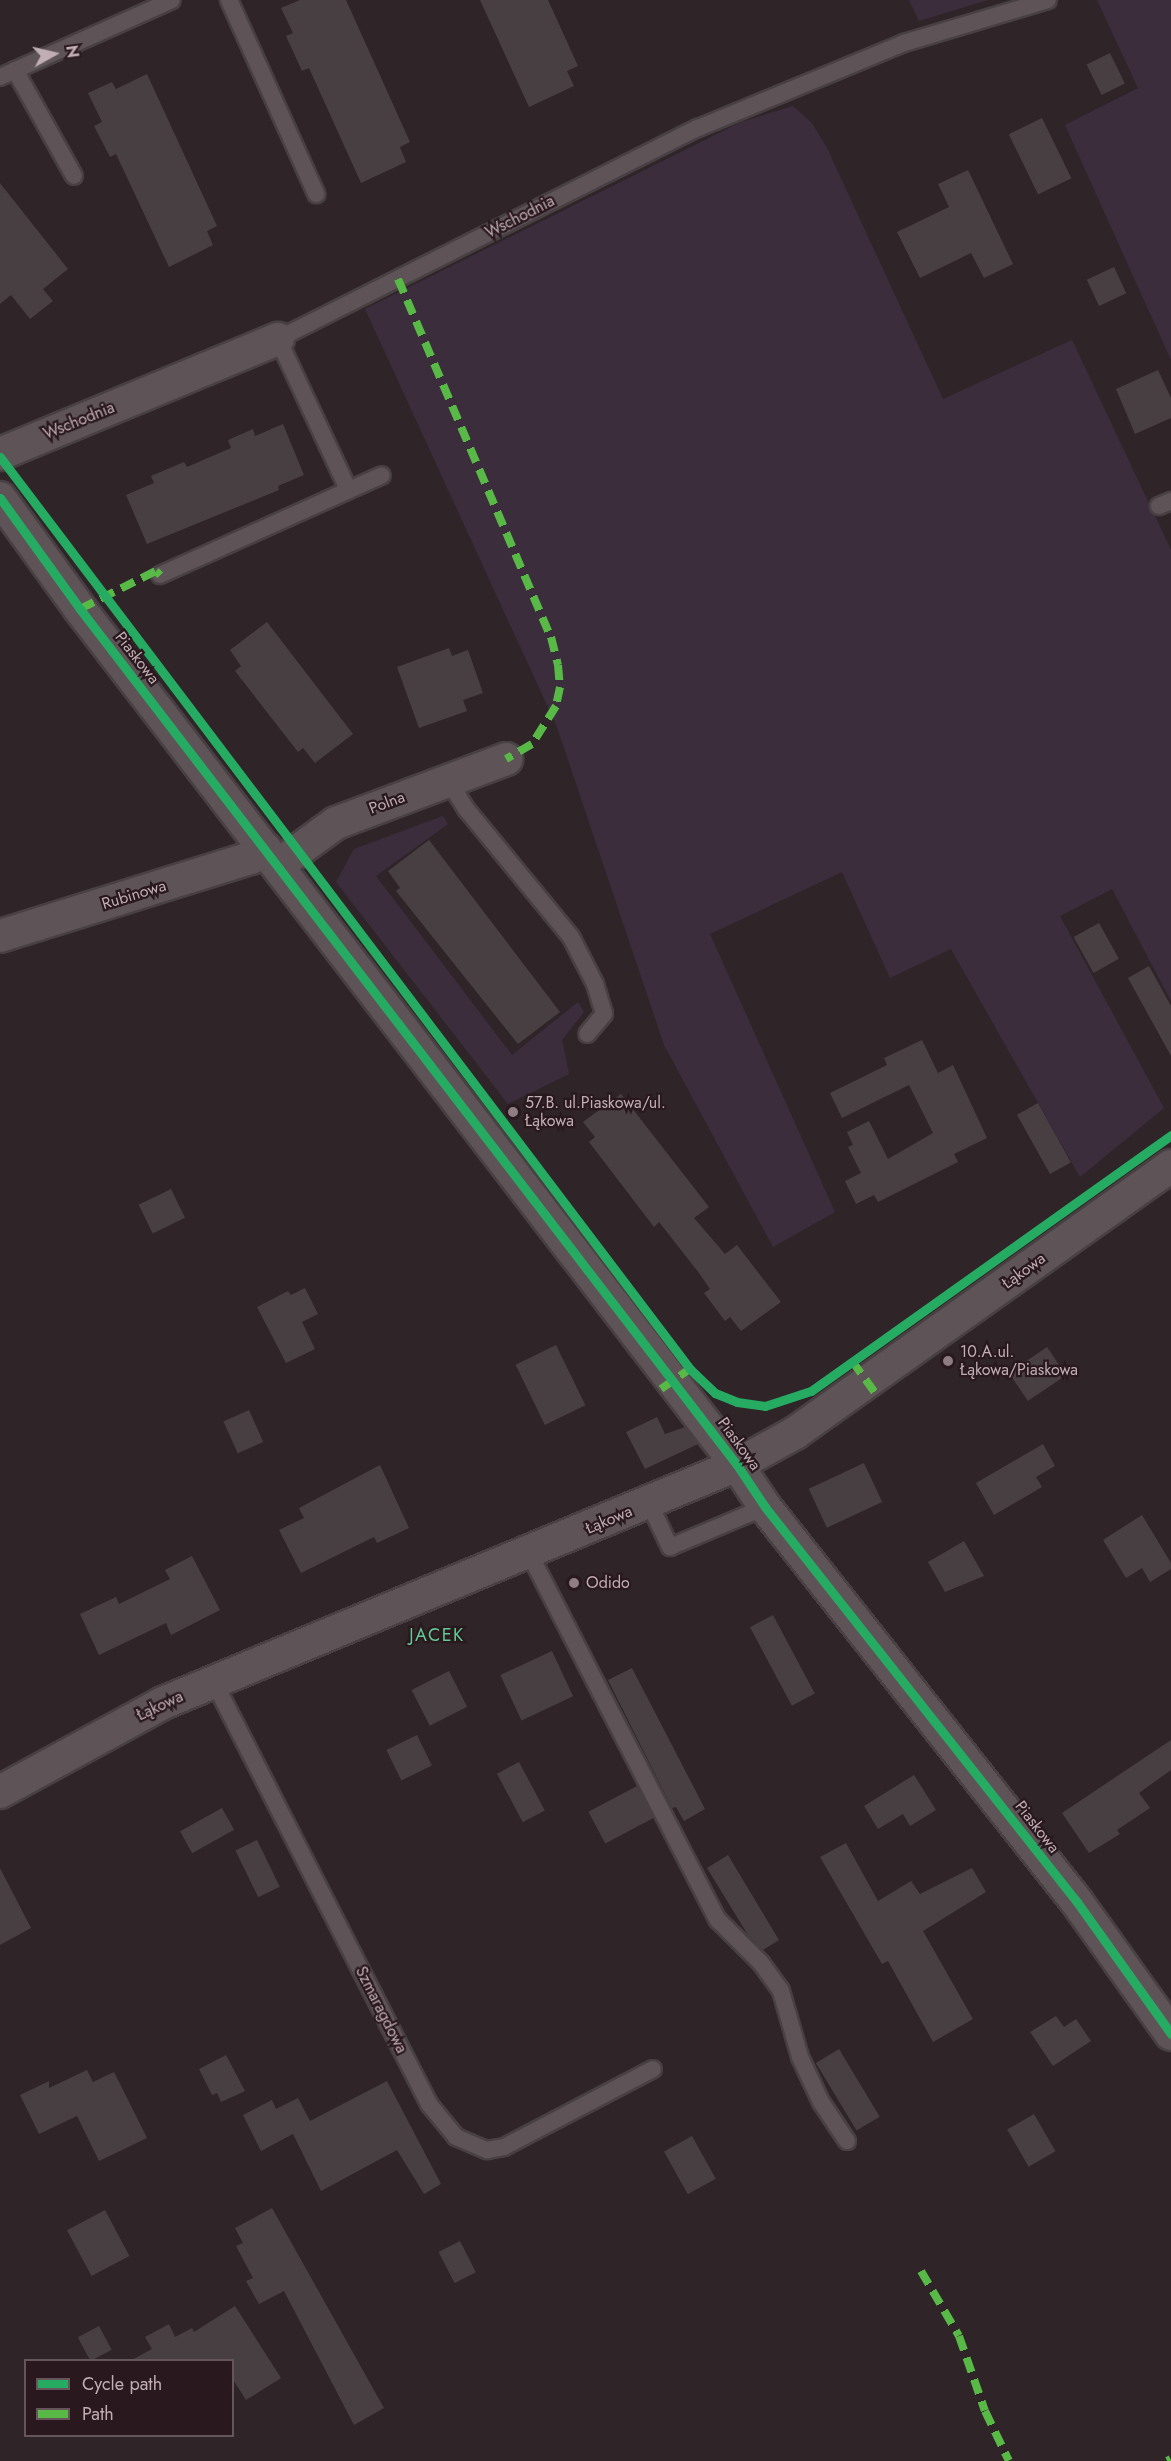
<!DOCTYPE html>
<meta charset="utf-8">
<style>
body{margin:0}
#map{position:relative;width:1171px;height:2461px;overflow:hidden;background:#2f2528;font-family:Jost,sans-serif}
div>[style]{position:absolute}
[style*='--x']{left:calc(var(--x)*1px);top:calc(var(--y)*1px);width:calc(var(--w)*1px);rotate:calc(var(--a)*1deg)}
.green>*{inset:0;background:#3c2d3d}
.building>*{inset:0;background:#483f42;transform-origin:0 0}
.roads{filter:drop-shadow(2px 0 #484043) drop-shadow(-2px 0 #484043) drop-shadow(0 2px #484043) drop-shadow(0 -2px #484043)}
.lane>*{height:16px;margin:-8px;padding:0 8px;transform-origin:8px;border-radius:8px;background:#5e5457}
.street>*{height:32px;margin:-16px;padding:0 16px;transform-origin:16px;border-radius:16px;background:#5e5457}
.quiet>*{height:8px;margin-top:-4px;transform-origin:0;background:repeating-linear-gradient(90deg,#58b947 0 15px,transparent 0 23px)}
.cycleway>*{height:9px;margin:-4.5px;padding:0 4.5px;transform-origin:4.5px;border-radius:4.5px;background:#26ab63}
.dots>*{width:16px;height:16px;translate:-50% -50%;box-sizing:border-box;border:3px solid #29191e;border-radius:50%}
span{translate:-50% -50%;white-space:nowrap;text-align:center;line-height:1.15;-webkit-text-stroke:4.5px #29191e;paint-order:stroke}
.street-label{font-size:16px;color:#c1aeb4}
.poi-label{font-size:16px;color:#c1aeb4}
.left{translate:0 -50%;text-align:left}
.neighbourhood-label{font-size:18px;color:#62c896;letter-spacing:1.5px}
.legend{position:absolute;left:24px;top:2359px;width:210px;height:78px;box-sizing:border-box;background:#29191e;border:2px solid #66555a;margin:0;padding:8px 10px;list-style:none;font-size:18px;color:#c1aeb4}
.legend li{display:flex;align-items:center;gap:12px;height:30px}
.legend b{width:30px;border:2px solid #66555a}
.north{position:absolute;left:24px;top:24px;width:60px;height:60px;-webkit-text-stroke:4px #29191e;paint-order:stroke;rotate:82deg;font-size:16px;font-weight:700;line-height:24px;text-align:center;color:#c1aeb4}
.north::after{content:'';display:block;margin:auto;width:21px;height:27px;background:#c1aeb4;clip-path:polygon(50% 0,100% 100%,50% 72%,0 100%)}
</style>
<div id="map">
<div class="green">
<i style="clip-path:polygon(909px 0,988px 0,919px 21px)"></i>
<i style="clip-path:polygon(1097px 0,1171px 0,1171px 360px,1065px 125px,1138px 88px)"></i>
<i style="clip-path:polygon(793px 106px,812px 123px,827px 148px,943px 399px,1072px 340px,1171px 550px,1171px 1001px,1112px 889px,1060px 916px,1164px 1108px,1080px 1177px,951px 949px,890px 978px,842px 872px,710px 934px,835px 1212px,773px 1247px,664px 1045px,557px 727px,365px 309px,741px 122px)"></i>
<i style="clip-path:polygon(443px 816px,448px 824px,376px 876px,512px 1055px,578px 1002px,584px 1012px,562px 1040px,569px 1074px,508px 1104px,336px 882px,354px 849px)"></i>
</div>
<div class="building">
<i style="clip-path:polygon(300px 0,346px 0,410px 142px,400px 147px,406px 162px,361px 183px,309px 68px,302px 71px,286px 36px,293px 33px,281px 8px)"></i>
<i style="clip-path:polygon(480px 0,548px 0,578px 66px,567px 71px,574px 86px,529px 107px)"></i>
<i style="left:1110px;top:53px;width:34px;height:26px;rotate:64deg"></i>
<i style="clip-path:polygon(147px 74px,217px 226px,207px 231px,213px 245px,169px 267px,116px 154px,110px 157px,94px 126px,102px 122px,88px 93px,112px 82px,116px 89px)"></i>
<i style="left:1042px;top:118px;width:67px;height:37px;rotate:64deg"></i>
<i style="clip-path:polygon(968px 170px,1013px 264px,984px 278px,971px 253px,920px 278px,897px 232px,949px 207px,938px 184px)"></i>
<i style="clip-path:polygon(0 183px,68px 269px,43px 289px,53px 301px,30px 319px,11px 295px,0 304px)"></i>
<i style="left:1114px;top:267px;width:29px;height:30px;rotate:65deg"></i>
<i style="clip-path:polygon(1158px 370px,1171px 398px,1171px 418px,1135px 434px,1116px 389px)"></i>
<i style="clip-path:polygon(283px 424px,304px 475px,278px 486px,279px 490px,147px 544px,126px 495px,154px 483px,151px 476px,184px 462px,187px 467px,231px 448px,228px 440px,253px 429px,255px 436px)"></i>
<i style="clip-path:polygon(267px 622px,353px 734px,315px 763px,303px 748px,298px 752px,235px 671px,241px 666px,230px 650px)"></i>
<i style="clip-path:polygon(449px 648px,452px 656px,468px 650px,483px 693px,463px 700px,467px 711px,419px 728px,397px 667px)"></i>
<i style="clip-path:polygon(429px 840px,560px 1012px,518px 1044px,396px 891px,400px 888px,388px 871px)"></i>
<i style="left:1099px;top:923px;width:41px;height:29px;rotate:61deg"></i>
<i style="clip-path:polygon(1149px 966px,1171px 1006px,1171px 1056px,1128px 978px)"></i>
<i style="clip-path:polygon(922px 1040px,938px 1073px,953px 1065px,987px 1138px,954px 1154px,958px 1162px,878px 1202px,874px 1195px,856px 1204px,845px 1181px,861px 1173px,848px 1147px,853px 1145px,847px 1132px,869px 1121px,888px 1159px,933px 1133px,909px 1085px,842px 1118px,830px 1093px,887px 1065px,884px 1058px)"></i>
<i style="clip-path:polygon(621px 1094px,709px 1207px,694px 1218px,725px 1254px,737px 1245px,781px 1302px,741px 1331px,730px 1317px,725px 1321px,704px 1293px,710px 1289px,699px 1273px,659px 1222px,654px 1227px,589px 1142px,595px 1137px,583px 1122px)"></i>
<i style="left:1038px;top:1103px;width:68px;height:24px;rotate:61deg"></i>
<i style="left:171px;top:1189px;width:32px;height:36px;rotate:64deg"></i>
<i style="clip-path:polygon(305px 1288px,318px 1314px,302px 1322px,315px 1349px,286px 1363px,257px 1307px,288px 1291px,291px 1295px)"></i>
<i style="left:556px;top:1345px;width:67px;height:45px;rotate:64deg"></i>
<i style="left:1047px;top:1347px;width:34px;height:46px;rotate:56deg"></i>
<i style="left:249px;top:1410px;width:35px;height:28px;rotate:66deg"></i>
<i style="clip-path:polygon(657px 1417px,665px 1434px,685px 1427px,698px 1444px,645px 1469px,626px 1432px)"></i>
<i style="clip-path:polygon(1043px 1444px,1055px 1466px,1036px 1477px,1042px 1487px,994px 1515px,976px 1483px)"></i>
<i style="left:864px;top:1463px;width:43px;height:61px;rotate:65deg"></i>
<i style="clip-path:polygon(380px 1465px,409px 1528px,377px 1543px,374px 1537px,301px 1573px,279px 1530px,304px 1518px,299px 1508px)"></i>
<i style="clip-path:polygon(1142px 1515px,1171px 1563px,1171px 1569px,1150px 1582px,1142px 1568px,1126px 1578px,1103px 1540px)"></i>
<i style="clip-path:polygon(964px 1541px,984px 1576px,945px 1592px,928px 1562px)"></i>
<i style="clip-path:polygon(192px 1556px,220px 1610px,171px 1635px,166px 1623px,99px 1655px,80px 1614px,116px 1597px,119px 1604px,170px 1579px,165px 1570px)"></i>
<i style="left:773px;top:1615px;width:89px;height:26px;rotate:62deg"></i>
<i style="left:552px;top:1651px;width:50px;height:57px;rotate:65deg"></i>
<i style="clip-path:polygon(632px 1668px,705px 1809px,684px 1821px,676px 1807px,672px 1808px,608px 1680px)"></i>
<i style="left:449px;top:1671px;width:40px;height:42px;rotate:63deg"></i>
<i style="left:417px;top:1735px;width:34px;height:34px;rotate:64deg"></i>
<i style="clip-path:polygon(1171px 1740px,1171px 1770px,1139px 1793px,1150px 1808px,1117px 1830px,1120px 1834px,1089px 1853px,1062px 1813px)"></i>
<i style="left:519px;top:1762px;width:55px;height:25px;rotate:62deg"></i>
<i style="clip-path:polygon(914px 1775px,936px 1810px,910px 1826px,903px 1814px,878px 1829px,864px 1806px)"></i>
<i style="left:637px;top:1786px;width:36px;height:55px;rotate:62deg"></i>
<i style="left:222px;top:1808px;width:25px;height:48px;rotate:61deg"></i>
<i style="left:257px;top:1840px;width:52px;height:24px;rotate:64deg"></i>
<i style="clip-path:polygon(846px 1843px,878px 1901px,911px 1881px,920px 1894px,972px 1868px,986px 1892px,923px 1931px,973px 2019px,933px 2042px,888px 1961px,882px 1964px,820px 1857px)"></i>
<i style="clip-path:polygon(728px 1855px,779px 1940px,763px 1950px,748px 1935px,707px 1868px)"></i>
<i style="clip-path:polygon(0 1868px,31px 1928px,0 1945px)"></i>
<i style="clip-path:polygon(1056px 2016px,1064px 2027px,1076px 2019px,1091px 2041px,1053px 2066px,1030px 2032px)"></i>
<i style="left:839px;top:2049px;width:79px;height:27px;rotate:59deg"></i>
<i style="clip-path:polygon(226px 2055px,245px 2091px,221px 2102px,217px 2093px,212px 2095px,199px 2069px)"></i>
<i style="clip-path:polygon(87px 2070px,93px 2082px,114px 2072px,147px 2138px,99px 2161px,77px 2116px,39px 2134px,20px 2095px,49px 2081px,49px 2088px)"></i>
<i style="clip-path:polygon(387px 2081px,441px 2184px,424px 2194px,397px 2150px,321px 2191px,293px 2134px,261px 2151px,243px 2115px,272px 2100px,276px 2109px,298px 2098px,310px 2121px)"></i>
<i style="left:1034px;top:2114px;width:43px;height:31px;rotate:60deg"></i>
<i style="left:692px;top:2136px;width:49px;height:32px;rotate:61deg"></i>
<i style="clip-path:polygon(272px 2208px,384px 2408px,354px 2425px,284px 2291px,259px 2304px,246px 2281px,253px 2278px,236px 2246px,243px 2243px,235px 2228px)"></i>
<i style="left:105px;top:2210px;width:52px;height:43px;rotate:62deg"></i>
<i style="left:460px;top:2241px;width:35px;height:24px;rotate:63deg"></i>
<i style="clip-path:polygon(235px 2306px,281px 2378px,246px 2400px,232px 2378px,232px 2361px,130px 2361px,152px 2349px,145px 2337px,169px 2324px,175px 2337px,192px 2328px,194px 2332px)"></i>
<i style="left:99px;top:2326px;width:27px;height:24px;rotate:62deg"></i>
</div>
<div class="roads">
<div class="lane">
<i style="--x:229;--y:0;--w:213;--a:65.8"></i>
<i style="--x:15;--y:70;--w:121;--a:60.9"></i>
<i style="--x:0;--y:77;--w:188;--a:-24.1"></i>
<i style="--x:348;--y:489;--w:166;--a:-115"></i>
<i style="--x:278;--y:339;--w:470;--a:-26.7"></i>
<i style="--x:698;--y:128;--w:223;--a:-22.4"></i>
<i style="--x:904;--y:43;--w:150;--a:-16.6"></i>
<i style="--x:1159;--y:506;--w:13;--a:-23"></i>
<i style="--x:160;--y:575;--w:243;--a:-24.2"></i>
<i style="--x:448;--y:780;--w:36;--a:58"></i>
<i style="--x:467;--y:810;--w:164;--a:50.7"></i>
<i style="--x:571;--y:937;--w:53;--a:62.9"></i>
<i style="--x:595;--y:984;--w:31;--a:73"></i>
<i style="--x:604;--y:1014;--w:26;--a:130"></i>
<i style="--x:649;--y:1503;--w:49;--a:64.5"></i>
<i style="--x:670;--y:1547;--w:103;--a:-22.8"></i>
<i style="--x:529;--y:1553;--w:413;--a:62.8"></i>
<i style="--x:718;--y:1920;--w:61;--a:45"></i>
<i style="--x:761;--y:1963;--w:34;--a:54"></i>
<i style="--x:781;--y:1991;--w:69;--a:73.9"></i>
<i style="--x:800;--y:2057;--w:50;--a:65"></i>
<i style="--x:821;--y:2102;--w:47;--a:56.3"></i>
<i style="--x:214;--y:1682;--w:474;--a:63"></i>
<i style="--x:429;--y:2104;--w:43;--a:50.7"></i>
<i style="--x:456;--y:2137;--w:34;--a:23"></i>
<i style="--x:487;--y:2150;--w:17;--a:-10"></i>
<i style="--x:504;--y:2147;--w:168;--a:-27.6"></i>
</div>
<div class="street">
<i style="--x:0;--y:454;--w:301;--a:-22.5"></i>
<i style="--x:0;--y:498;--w:137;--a:54.2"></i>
<i style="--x:80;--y:609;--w:1079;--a:52.49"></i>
<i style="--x:737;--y:1465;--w:50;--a:56.3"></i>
<i style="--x:765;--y:1507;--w:503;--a:51.7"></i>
<i style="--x:1077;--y:1902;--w:162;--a:54.5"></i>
<i style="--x:278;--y:865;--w:72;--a:-35.9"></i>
<i style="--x:336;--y:823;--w:182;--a:-20.6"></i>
<i style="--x:0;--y:936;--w:263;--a:-17.3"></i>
<i style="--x:251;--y:858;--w:17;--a:-31"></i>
<i style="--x:0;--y:1792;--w:186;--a:-28.6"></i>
<i style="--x:163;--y:1703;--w:621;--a:-22.52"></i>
<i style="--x:737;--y:1465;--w:66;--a:-28.9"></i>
<i style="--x:795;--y:1433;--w:461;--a:-35.4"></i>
</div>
</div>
<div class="quiet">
<i style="--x:398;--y:279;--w:389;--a:66.9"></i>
<i style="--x:551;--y:637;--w:29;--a:76"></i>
<i style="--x:558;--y:665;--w:22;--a:85"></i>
<i style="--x:560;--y:687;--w:19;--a:102"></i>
<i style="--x:556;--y:706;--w:45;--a:122.3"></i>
<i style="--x:532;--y:744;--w:30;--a:150"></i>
<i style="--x:80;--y:609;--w:85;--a:-26.6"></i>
<i style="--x:156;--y:571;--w:6;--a:45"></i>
<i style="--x:852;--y:1361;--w:41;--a:54"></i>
<i style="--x:661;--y:1389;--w:35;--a:-35"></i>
<i style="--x:921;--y:2271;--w:75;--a:59.7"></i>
<i style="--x:959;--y:2336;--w:79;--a:70.9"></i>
<i style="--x:985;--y:2411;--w:55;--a:64.4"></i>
<i style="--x:1167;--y:2461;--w:4;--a:-27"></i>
</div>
<div class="cycleway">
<i style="--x:0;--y:457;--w:1144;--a:52.89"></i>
<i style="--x:690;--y:1369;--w:35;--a:44"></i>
<i style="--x:715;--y:1393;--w:24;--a:22"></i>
<i style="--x:737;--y:1402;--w:28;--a:8"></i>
<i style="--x:765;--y:1406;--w:48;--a:-18.1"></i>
<i style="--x:811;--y:1391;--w:442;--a:-35.4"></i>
<i style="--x:0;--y:498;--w:137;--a:54.2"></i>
<i style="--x:80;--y:609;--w:1079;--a:52.49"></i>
<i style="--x:737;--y:1465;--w:50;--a:56.3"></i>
<i style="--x:765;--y:1507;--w:503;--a:51.7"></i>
<i style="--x:1077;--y:1902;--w:162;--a:54.5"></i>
</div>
<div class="dots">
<i style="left:513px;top:1112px;background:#8e7e83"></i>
<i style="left:948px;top:1361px;background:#8e7e83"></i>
<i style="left:574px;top:1583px;background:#8e7e83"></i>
</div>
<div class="street-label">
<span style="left:520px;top:217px;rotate:-27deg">Wschodnia</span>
<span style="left:79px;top:421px;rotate:-22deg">Wschodnia</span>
<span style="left:137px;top:658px;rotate:52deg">Piaskowa</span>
<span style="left:387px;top:803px;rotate:-21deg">Polna</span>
<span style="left:134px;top:895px;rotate:-17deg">Rubinowa</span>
<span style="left:1024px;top:1271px;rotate:-36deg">Łąkowa</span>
<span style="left:739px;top:1444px;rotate:54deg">Piaskowa</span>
<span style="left:609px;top:1520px;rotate:-23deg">Łąkowa</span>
<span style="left:160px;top:1706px;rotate:-25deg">Łąkowa</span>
<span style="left:1037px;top:1827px;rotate:52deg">Piaskowa</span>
<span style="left:381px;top:2010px;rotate:63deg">Szmaragdowa</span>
</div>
<div class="poi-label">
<span class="left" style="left:525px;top:1112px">57.B. ul.Piaskowa/ul.<br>Łąkowa</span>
<span class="left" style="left:960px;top:1361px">10.A.ul.<br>Łąkowa/Piaskowa</span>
<span class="left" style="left:586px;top:1583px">Odido</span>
</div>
<div class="neighbourhood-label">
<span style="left:437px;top:1635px">JACEK</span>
</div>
<ul class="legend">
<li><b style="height:8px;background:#26ab63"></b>Cycle path</li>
<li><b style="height:8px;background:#58b947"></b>Path</li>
</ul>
<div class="north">N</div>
</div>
